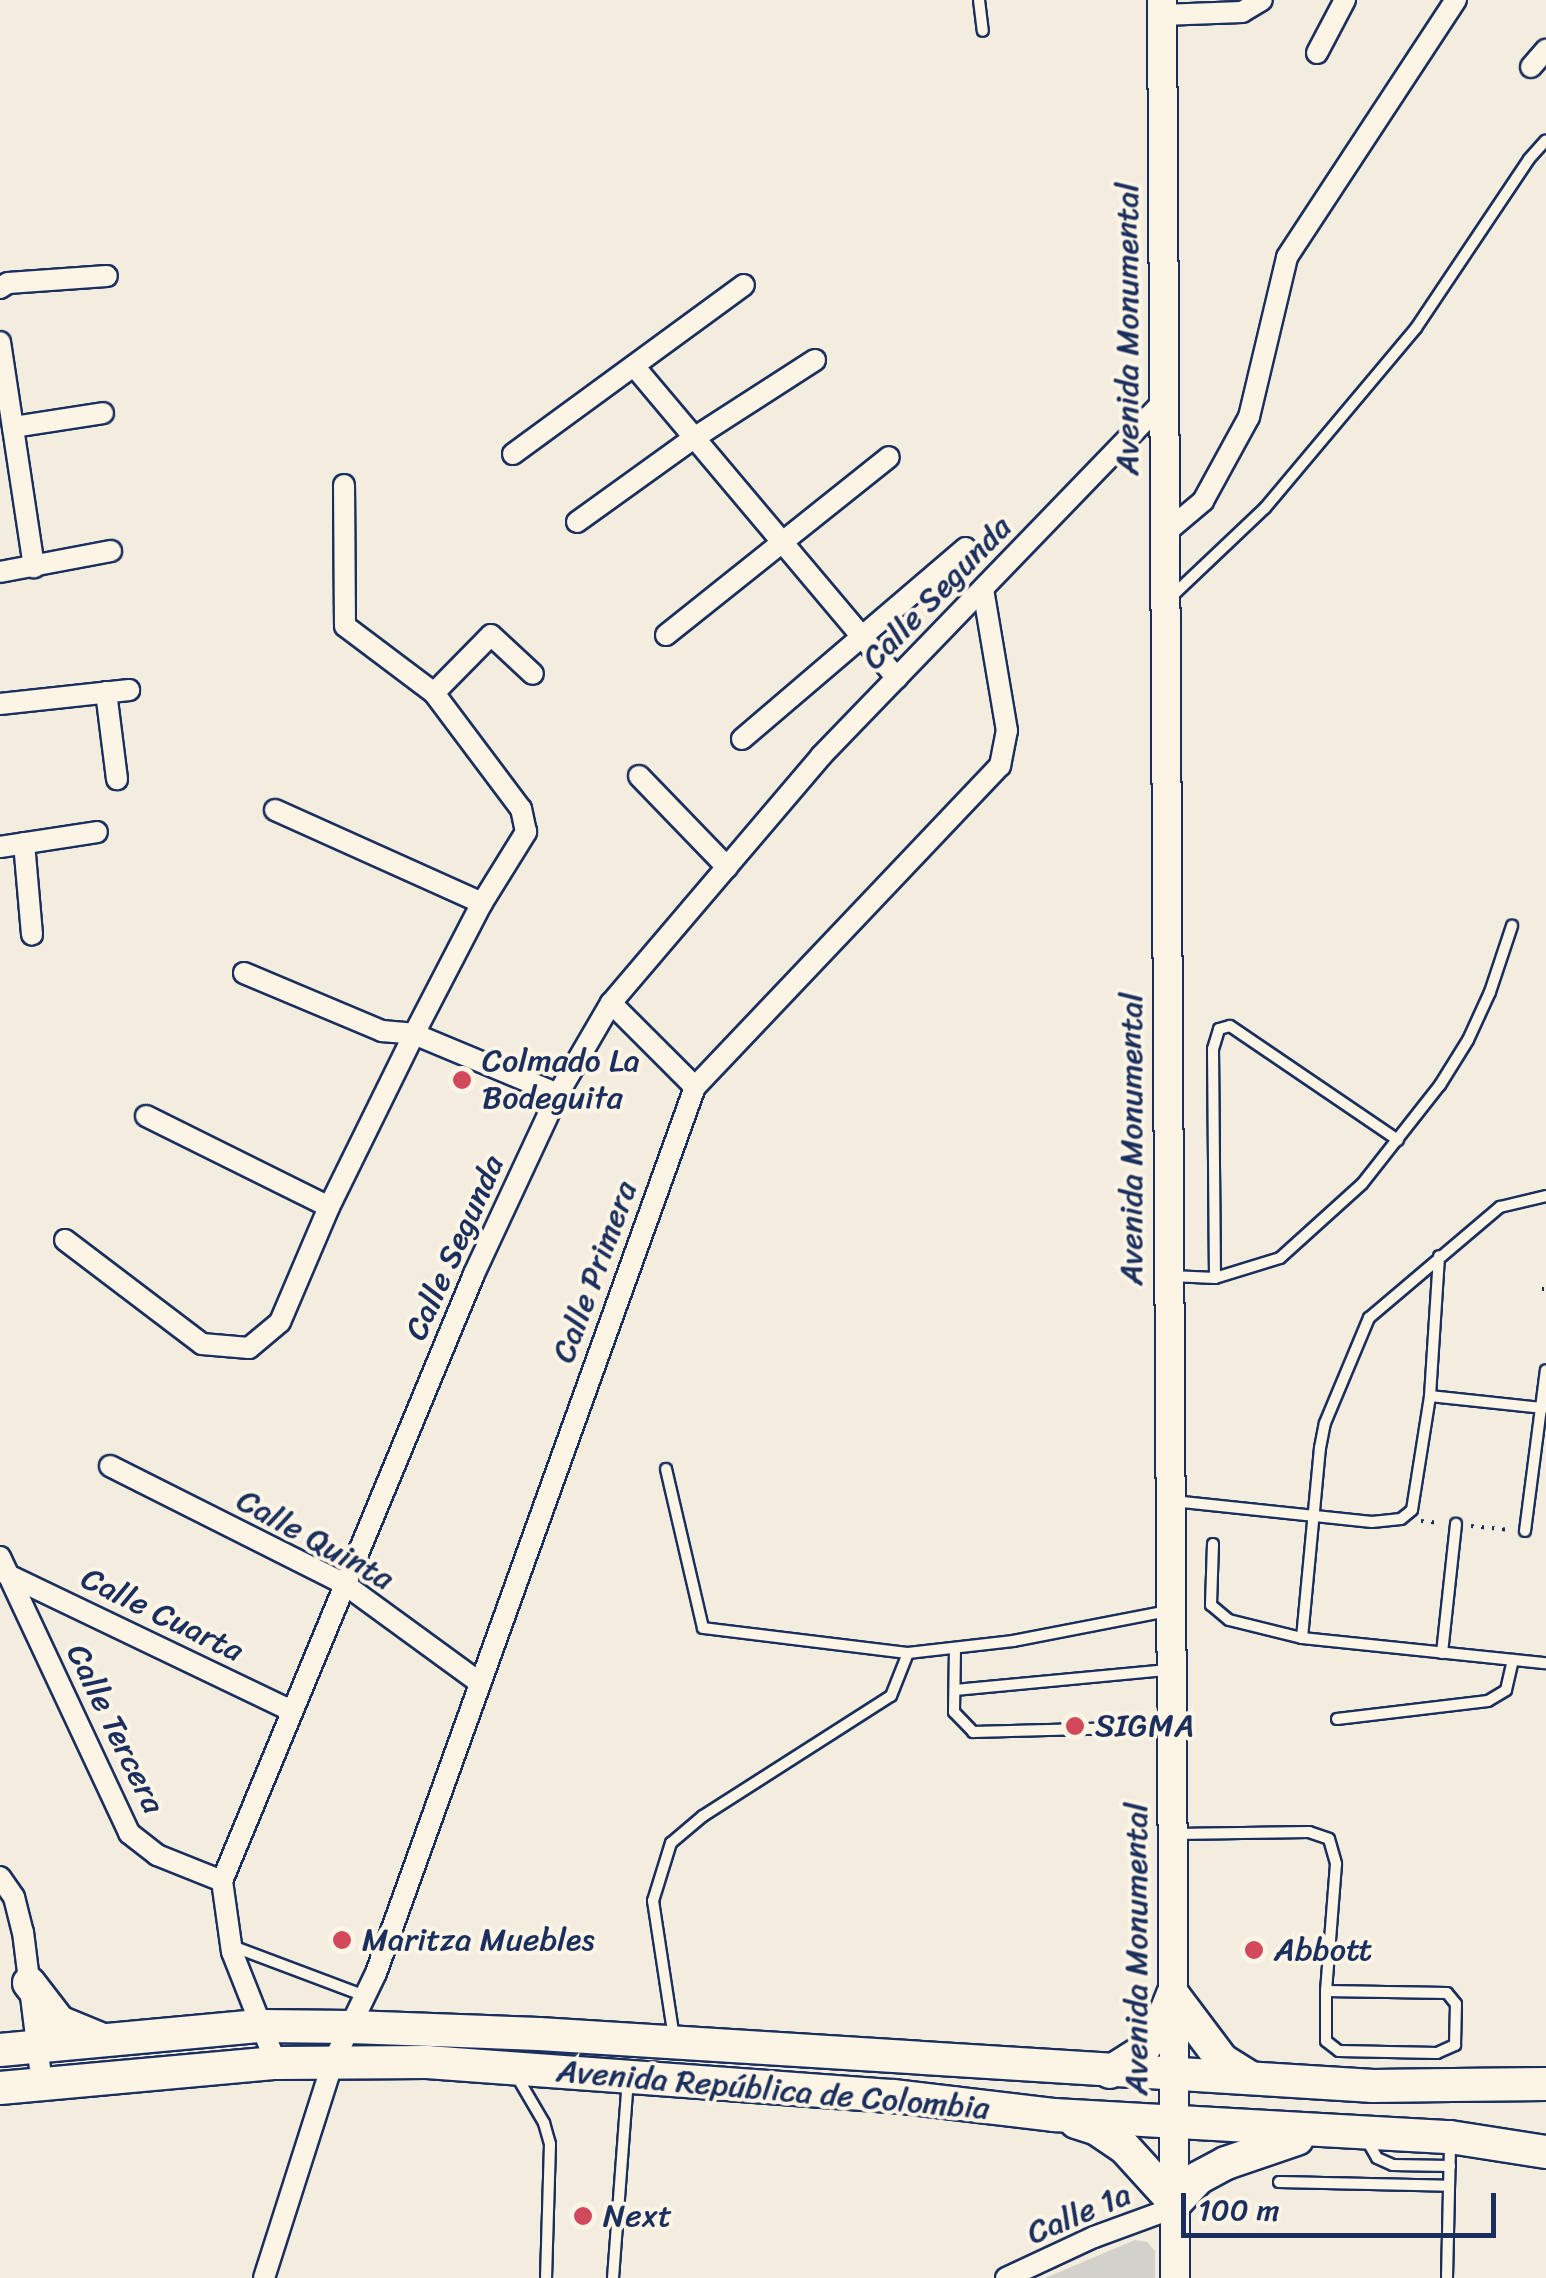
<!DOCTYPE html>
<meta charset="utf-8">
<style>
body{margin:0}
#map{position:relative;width:1546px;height:2278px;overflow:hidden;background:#f3ede0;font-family:Sriracha,sans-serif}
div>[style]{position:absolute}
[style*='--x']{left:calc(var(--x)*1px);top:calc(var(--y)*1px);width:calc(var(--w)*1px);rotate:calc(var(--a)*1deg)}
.green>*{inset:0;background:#d3d1cc}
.path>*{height:4px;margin-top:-2px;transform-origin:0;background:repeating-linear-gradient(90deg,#1b2f5e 0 2.5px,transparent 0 10.5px)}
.roads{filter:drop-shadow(2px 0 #1b2f5e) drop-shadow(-2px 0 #1b2f5e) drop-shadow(0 2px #1b2f5e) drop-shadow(0 -2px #1b2f5e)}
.lane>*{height:10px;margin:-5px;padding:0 5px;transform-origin:5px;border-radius:5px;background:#fcf5e5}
.street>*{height:20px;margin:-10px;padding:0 10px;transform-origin:10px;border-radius:10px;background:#fcf5e5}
.secondary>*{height:28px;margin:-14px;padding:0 14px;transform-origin:14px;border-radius:14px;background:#fcf5e5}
.primary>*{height:32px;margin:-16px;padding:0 16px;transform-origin:16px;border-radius:16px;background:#fcf5e5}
.dots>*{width:28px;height:28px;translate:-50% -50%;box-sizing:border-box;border:5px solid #fcf5e5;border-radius:50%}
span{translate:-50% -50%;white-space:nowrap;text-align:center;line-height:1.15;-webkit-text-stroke:8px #fcf5e5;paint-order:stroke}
.street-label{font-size:32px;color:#1b2f5e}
.poi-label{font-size:32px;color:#1b2f5e}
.left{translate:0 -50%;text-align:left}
.scale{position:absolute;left:1181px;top:2193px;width:315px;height:45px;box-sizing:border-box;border:5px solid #1b2f5e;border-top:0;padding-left:12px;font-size:30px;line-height:35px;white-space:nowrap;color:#1b2f5e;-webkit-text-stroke:8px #fcf5e5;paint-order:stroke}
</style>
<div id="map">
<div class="green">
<i style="clip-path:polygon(1135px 2240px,1147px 2242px,1155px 2251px,1155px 2278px,1045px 2278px)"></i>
</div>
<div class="path">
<i style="--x:1542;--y:1289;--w:4;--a:0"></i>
<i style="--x:1421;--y:1521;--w:20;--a:6"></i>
<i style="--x:1471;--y:1526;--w:40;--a:5.7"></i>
</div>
<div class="roads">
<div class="lane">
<i style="--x:979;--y:0;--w:31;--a:83"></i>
<i style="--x:1170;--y:598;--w:131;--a:-43.5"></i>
<i style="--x:1265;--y:508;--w:235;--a:-50"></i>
<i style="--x:1416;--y:328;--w:203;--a:-56.2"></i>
<i style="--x:1529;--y:159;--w:25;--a:-48"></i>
<i style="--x:1171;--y:1276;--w:44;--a:2.6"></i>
<i style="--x:1215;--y:1278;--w:68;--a:-17.1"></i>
<i style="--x:1280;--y:1258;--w:110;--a:-42.1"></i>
<i style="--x:1362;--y:1184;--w:126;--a:-51.8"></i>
<i style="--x:1440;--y:1085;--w:53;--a:-58.1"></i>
<i style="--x:1468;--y:1040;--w:53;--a:-65.4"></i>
<i style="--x:1490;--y:992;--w:70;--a:-71.6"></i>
<i style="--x:1215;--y:1278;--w:229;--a:-90.5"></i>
<i style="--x:1213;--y:1049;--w:21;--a:-73"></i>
<i style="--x:1219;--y:1029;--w:11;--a:-15"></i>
<i style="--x:1230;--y:1026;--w:203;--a:34.2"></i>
<i style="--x:1430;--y:1396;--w:114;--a:6.1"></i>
<i style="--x:666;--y:1469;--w:163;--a:76.9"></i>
<i style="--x:703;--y:1628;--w:207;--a:7"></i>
<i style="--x:1173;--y:1501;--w:200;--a:6"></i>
<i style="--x:1372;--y:1522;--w:29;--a:-6"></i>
<i style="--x:1401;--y:1519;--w:14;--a:-39"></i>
<i style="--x:1412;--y:1510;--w:115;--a:-81"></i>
<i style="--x:1430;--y:1396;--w:140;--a:-86.3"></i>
<i style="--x:1525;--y:1531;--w:162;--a:-82.6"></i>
<i style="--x:1213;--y:1544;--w:61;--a:91.9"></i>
<i style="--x:1211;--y:1605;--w:23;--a:40"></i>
<i style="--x:1229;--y:1620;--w:75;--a:13.9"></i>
<i style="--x:1302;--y:1638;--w:245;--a:5.9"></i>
<i style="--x:1302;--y:1638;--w:191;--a:-84.6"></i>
<i style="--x:1320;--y:1448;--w:25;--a:-79"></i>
<i style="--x:1325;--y:1423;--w:114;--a:-67.3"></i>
<i style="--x:1369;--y:1318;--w:172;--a:-40.3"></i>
<i style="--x:1500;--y:1207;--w:47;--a:-13.4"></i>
<i style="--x:955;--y:1648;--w:64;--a:90.9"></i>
<i style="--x:954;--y:1712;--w:28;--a:46"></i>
<i style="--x:973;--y:1732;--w:197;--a:-1.5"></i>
<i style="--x:1442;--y:1653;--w:130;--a:-83.8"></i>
<i style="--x:955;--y:1690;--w:214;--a:-5.4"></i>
<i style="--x:1337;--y:1719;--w:152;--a:-6.8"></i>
<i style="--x:1488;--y:1701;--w:21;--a:-31"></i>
<i style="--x:1506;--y:1690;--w:31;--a:-77"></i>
<i style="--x:1175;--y:1834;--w:134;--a:-0.9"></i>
<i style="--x:1309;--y:1832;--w:21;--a:19"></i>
<i style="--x:1329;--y:1839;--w:26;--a:74"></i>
<i style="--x:1336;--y:1864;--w:127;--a:94.5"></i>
<i style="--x:1326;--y:1991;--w:50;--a:90"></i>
<i style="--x:1326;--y:2041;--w:16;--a:38"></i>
<i style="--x:1339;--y:2051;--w:98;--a:1.2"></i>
<i style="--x:1437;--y:2053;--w:20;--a:-24"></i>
<i style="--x:1455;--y:2045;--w:41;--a:-88.6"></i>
<i style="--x:1456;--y:2004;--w:14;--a:-129"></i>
<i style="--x:1447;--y:1993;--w:121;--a:-179.1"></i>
<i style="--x:232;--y:1946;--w:142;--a:20.6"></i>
<i style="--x:674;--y:2038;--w:139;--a:-98.7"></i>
<i style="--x:653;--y:1901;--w:61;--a:-72.8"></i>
<i style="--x:671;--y:1843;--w:42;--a:-40.2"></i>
<i style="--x:703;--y:1816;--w:223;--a:-32.6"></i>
<i style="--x:891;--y:1696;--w:46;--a:-68.4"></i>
<i style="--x:908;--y:1653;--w:106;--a:-6.5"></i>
<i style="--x:1013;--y:1641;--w:157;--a:-11"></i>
<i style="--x:516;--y:2075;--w:56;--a:59.7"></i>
<i style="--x:544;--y:2123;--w:22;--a:74"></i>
<i style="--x:550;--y:2144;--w:134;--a:91.7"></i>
<i style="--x:1365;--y:2137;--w:24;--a:60"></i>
<i style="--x:1377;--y:2158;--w:17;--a:24"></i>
<i style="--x:1393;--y:2165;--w:57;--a:1"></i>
<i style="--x:1279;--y:2182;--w:170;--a:1.3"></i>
<i style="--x:613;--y:2278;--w:199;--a:-85.7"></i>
<i style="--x:1447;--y:2278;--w:135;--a:-88.7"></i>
</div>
<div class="street">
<i style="--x:1162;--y:15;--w:80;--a:-2.1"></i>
<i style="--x:1242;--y:12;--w:23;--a:-31"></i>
<i style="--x:1317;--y:53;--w:60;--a:-62.2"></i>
<i style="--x:1531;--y:67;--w:23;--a:-49"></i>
<i style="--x:0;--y:288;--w:9;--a:-32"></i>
<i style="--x:8;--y:283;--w:99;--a:-4"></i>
<i style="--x:0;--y:342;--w:228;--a:81.4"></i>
<i style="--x:634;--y:366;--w:408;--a:49.9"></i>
<i style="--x:13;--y:427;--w:91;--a:-8.8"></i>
<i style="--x:513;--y:454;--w:286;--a:-36.2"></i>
<i style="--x:577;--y:522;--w:144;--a:-35.7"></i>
<i style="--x:694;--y:438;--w:144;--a:-32.8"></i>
<i style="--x:1165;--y:533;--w:50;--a:-40.1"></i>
<i style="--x:1203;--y:501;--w:96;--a:-61.3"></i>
<i style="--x:1249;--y:417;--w:164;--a:-76.6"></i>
<i style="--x:1287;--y:257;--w:308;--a:-56.7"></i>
<i style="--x:0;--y:572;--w:113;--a:-10.7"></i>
<i style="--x:666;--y:635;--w:285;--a:-38.6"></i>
<i style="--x:106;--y:692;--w:88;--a:82.8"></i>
<i style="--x:434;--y:693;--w:81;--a:-45.5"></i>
<i style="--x:491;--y:635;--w:57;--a:42.9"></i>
<i style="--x:0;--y:704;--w:130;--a:-6.2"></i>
<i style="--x:742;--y:739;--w:294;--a:-40.5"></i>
<i style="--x:639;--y:776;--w:127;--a:46"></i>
<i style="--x:275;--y:810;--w:227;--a:24.2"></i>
<i style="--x:24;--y:843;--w:92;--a:85"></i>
<i style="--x:0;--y:847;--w:98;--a:-8.8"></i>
<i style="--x:244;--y:973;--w:150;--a:22.8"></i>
<i style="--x:382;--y:1031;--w:32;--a:5"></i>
<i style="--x:414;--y:1034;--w:156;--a:22.6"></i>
<i style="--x:611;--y:1003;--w:119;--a:45"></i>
<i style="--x:146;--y:1116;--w:204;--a:26.4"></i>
<i style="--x:65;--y:1240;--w:172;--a:37.2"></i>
<i style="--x:202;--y:1344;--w:47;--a:4.9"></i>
<i style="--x:249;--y:1348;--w:40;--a:-40"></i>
<i style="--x:280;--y:1322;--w:125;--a:-66.9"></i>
<i style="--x:329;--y:1207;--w:193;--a:-63.8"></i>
<i style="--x:414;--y:1034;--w:148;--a:-62.6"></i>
<i style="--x:482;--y:903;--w:84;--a:-58.2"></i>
<i style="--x:526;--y:832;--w:24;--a:-102"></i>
<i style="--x:521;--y:809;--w:145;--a:-126.9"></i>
<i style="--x:434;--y:693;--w:111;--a:-143"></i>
<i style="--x:345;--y:626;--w:141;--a:-90.4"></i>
<i style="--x:110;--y:1466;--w:261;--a:26.7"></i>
<i style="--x:343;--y:1583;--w:170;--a:36.1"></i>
<i style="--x:0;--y:1557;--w:305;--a:64.9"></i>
<i style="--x:129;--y:1833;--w:36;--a:38"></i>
<i style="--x:157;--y:1855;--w:70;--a:21.8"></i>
<i style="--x:6;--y:1574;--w:317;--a:25.6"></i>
<i style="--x:0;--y:1877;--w:24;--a:55"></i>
<i style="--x:14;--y:1897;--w:36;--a:76"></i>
<i style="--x:23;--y:1932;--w:154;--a:82.9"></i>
<i style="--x:276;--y:2063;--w:119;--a:-111.6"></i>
<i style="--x:232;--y:1952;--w:72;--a:-98"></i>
<i style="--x:222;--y:1881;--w:657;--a:-67.45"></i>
<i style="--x:474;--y:1274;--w:199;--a:-65"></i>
<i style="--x:558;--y:1094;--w:105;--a:-59.8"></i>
<i style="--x:611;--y:1003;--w:324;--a:-49.6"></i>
<i style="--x:821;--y:756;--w:492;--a:-46"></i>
<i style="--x:264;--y:2278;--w:227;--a:-72.3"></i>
<i style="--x:333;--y:2062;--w:99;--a:-64.2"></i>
<i style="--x:376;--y:1973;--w:942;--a:-70.2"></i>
<i style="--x:695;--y:1087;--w:443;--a:-46.5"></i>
<i style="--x:1000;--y:766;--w:36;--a:-79"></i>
<i style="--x:1007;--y:731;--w:144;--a:-99.6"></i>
<i style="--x:1006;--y:2278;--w:97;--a:-25"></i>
<i style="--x:1094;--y:2237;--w:87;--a:-20.1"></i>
</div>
<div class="secondary">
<i style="--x:1162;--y:0;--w:2278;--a:89.67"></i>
</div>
<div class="primary">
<i style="--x:29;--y:1983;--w:49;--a:52.4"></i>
<i style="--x:59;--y:2022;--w:44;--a:22.5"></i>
<i style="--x:1173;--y:1995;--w:81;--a:53"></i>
<i style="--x:1222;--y:2060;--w:34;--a:32"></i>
<i style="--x:0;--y:2050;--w:262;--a:-5.3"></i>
<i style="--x:261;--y:2026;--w:90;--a:0.6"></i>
<i style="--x:351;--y:2027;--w:188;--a:2.1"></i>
<i style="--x:539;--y:2034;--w:836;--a:3.57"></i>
<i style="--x:1373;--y:2086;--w:173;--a:-0.7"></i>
<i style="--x:1110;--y:2072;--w:36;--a:-32"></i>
<i style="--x:1140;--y:2053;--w:31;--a:-52"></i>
<i style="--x:1159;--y:2029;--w:37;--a:-68"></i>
<i style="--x:0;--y:2088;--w:277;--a:-5.2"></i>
<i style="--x:276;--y:2063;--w:151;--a:-0.4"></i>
<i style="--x:427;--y:2062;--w:468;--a:4.2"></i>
<i style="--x:894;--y:2096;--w:161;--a:6.8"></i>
<i style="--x:1054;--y:2115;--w:397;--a:3.2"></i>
<i style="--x:1450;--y:2137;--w:97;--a:8.9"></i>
<i style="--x:1076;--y:2122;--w:22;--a:18"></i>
<i style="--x:1097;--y:2129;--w:32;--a:34"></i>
<i style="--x:1124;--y:2147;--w:76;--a:47.7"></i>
<i style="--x:1175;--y:2203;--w:34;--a:-47"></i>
<i style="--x:1198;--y:2178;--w:32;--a:-28"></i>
<i style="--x:1226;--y:2163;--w:75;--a:-18.7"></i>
</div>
</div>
<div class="dots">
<i style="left:462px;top:1080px;background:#d1495b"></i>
<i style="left:1075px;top:1726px;background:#d1495b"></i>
<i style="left:342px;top:1940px;background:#d1495b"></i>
<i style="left:1254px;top:1950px;background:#d1495b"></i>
<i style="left:583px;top:2216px;background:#d1495b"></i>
</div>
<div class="street-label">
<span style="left:1128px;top:329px;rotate:-90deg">Avenida Monumental</span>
<span style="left:937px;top:593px;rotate:-46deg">Calle Segunda</span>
<span style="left:1132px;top:1139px;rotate:-90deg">Avenida Monumental</span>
<span style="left:455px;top:1248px;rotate:-66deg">Calle Segunda</span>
<span style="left:595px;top:1272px;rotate:-70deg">Calle Primera</span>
<span style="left:315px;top:1540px;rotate:29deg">Calle Quinta</span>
<span style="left:162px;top:1615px;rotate:26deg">Calle Cuarta</span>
<span style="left:115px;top:1729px;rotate:64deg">Calle Tercera</span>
<span style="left:1137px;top:1949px;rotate:-90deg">Avenida Monumental</span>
<span style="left:773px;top:2090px;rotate:5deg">Avenida República de Colombia</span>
<span style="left:1079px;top:2214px;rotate:-23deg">Calle 1a</span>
</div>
<div class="poi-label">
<span class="left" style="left:482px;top:1080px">Colmado La<br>Bodeguita</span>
<span class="left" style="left:1095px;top:1726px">SIGMA</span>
<span class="left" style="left:362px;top:1940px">Maritza Muebles</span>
<span class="left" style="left:1274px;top:1950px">Abbott</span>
<span class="left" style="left:603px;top:2216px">Next</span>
</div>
<div class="scale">100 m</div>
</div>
